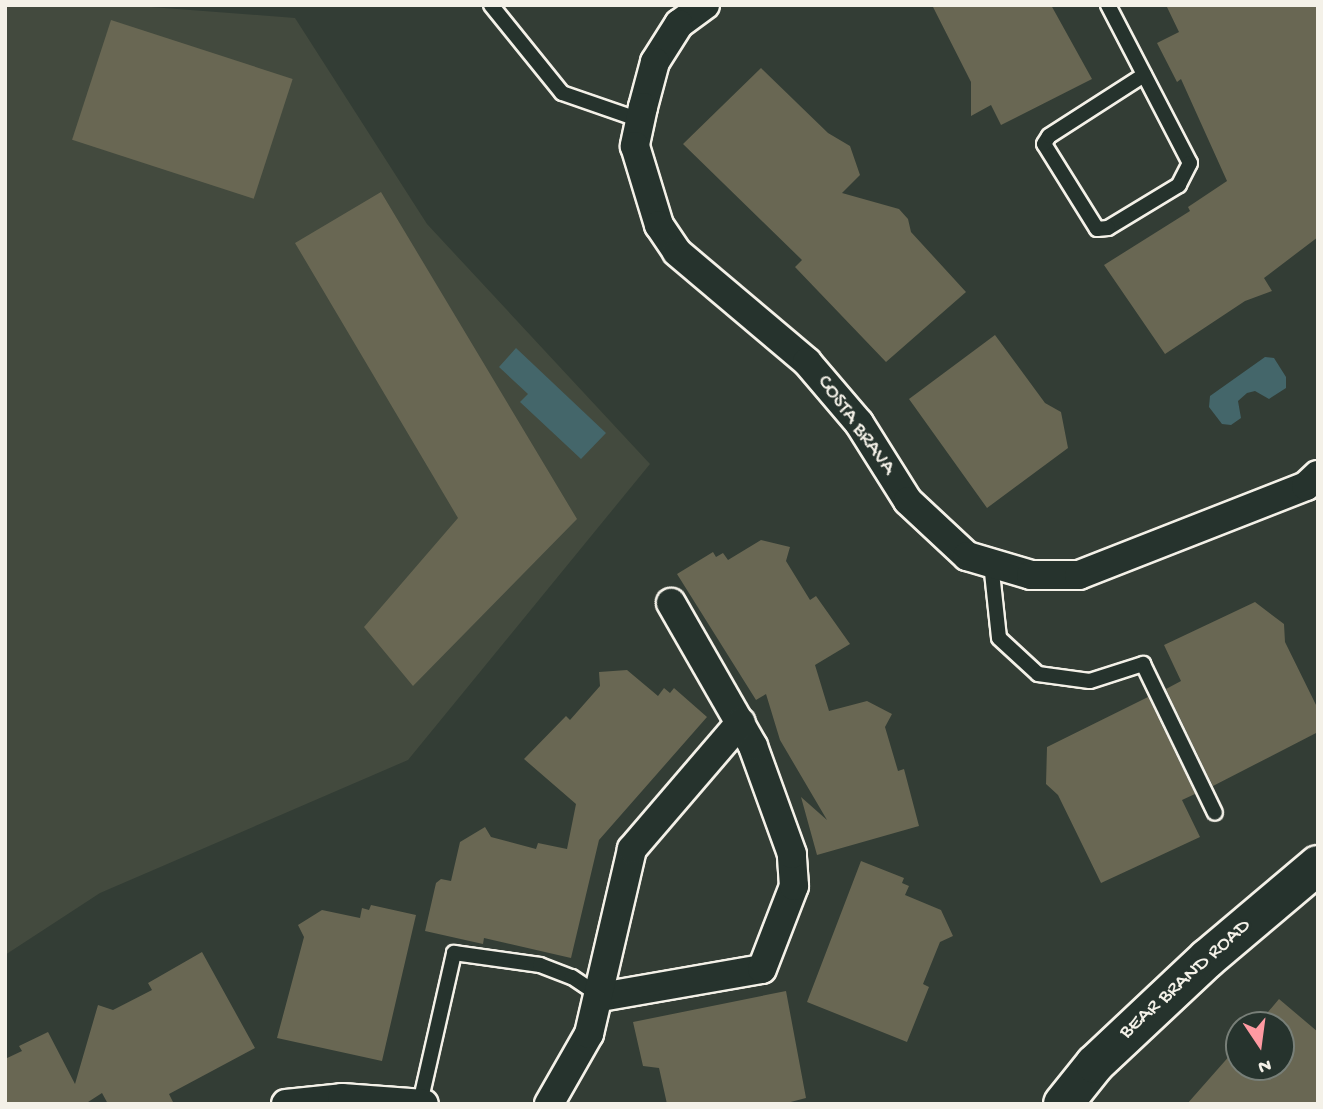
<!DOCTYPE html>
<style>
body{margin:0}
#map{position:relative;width:1323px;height:1109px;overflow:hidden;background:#333d35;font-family:"Gochi Hand",sans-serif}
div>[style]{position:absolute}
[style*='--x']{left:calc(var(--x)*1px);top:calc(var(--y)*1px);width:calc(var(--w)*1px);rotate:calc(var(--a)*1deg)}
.built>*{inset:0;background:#434a3e}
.water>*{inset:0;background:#44666a}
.building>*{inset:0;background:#696753;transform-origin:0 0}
.roads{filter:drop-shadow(2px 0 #f4f1e8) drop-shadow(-2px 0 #f4f1e8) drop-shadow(0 2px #f4f1e8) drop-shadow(0 -2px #f4f1e8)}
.lane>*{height:14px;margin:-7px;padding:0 7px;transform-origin:7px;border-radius:7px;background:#26332d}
.street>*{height:28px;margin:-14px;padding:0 14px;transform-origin:14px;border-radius:14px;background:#26332d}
.secondary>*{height:38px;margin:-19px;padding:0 19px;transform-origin:19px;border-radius:19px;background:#26332d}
span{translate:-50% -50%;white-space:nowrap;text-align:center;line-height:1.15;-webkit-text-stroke:5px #26332d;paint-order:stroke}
.street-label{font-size:21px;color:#f4f1e8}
.frame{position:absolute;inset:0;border:7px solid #f4f1e8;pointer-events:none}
.north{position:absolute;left:1225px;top:1011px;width:70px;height:70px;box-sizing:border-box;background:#26332d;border:2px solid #787f78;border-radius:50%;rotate:167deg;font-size:19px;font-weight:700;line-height:28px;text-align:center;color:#f4f1e8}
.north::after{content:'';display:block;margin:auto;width:24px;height:32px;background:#ff9aa2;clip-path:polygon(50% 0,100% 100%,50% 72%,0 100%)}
</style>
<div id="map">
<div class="built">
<i style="clip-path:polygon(5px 5px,125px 5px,295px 18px,427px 224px,650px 464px,408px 760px,100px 893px,5px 955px)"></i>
</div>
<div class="water">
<i style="clip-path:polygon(516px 348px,606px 433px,581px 459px,520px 402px,528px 394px,499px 367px)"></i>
<i style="clip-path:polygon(1265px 357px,1274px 358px,1286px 377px,1286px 388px,1269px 399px,1255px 391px,1247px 393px,1238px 401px,1241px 418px,1231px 425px,1222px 424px,1209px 407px,1210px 396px)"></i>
</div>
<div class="building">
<i style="clip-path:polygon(932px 5px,1051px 5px,1092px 79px,1001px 125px,991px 105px,971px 116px,971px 82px)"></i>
<i style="clip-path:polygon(1166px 5px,1318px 5px,1318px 237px,1264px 278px,1272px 291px,1245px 301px,1165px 354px,1104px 265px,1190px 211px,1188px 207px,1227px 181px,1181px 79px,1177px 82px,1157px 43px,1179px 32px)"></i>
<i style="left:111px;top:20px;width:191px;height:126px;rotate:18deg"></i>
<i style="clip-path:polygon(761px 68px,828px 133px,850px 146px,860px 175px,842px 193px,899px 209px,908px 219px,911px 232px,966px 292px,886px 362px,795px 267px,802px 260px,683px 144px)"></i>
<i style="clip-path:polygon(381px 192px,577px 519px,413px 686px,364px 627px,458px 518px,295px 243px)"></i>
<i style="clip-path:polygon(995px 335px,1045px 403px,1061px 412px,1068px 448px,987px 508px,909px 399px)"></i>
<i style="clip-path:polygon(761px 540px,790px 547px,786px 561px,810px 600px,816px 596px,850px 644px,815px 665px,829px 711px,867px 701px,892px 714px,885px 727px,898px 771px,904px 769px,919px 826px,817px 855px,801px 797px,827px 820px,780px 740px,766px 694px,756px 700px,677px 574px,713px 552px,716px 557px,723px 553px,728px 560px)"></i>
<i style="clip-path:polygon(1255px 602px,1284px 624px,1285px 642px,1318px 709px,1318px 732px,1213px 786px,1166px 689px,1181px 681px,1164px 645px)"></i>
<i style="clip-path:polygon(627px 670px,658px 696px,664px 688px,670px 693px,674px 688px,707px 717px,599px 840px,571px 958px,484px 938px,483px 944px,425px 931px,436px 883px,441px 879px,451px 881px,460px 842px,485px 827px,491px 837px,536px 849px,538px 843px,567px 849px,576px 804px,524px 759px,566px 716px,570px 720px,600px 686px,599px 672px)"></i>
<i style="clip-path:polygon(1148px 697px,1195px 794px,1182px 800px,1200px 837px,1101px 883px,1058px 795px,1046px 784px,1047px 747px)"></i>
<i style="clip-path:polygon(861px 861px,904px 878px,902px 883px,909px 886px,905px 895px,941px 910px,953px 936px,940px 942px,923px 984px,929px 987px,907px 1042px,807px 1002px)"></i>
<i style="clip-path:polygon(371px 905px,416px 915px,382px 1061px,277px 1038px,304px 937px,298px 925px,322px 910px,360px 918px,362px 908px,369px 910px)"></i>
<i style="clip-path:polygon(202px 952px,255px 1048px,169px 1094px,174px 1104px,108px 1104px,102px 1093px,85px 1104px,5px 1104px,5px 1059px,22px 1051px,19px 1046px,48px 1032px,75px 1084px,98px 1005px,113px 1010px,152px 990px,148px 983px)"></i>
<i style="clip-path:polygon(786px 991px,806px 1098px,783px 1104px,667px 1104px,659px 1068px,643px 1066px,633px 1022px)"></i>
<i style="clip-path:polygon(1279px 999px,1318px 1032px,1318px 1104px,1187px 1104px,1239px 1045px,1239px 1067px,1281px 1067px,1281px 1025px,1257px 1025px)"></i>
</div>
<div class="roads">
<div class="lane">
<i style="--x:491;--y:5;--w:113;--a:51.1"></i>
<i style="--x:562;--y:93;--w:83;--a:19.1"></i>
<i style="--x:1108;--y:5;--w:178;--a:62.6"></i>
<i style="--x:1190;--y:163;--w:25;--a:117"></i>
<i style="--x:1179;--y:185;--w:83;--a:148.8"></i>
<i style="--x:1108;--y:228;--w:11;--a:175"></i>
<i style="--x:1097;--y:229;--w:100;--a:-121.9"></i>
<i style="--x:1044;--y:144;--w:9;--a:-58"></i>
<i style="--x:1049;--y:136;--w:113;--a:-32.7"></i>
<i style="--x:991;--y:563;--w:75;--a:83.9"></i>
<i style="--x:999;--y:638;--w:53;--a:42.7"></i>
<i style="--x:1038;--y:674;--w:52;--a:7.7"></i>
<i style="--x:1090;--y:681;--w:56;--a:-17.8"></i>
<i style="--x:1143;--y:664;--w:165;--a:64.2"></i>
<i style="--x:420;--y:1103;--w:154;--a:-77.2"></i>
<i style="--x:454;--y:953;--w:87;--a:7.9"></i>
<i style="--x:540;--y:965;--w:34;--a:21"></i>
<i style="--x:572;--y:977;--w:34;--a:34"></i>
</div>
<div class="street">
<i style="--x:705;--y:5;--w:32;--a:144"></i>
<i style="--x:679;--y:24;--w:45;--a:122.3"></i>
<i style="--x:655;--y:62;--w:47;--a:104.9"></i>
<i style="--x:643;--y:107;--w:40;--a:102"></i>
<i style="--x:635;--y:146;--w:83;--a:73.1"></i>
<i style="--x:659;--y:225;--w:32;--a:56"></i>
<i style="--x:677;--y:252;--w:170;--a:40.2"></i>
<i style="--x:807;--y:362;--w:80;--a:49.6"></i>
<i style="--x:859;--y:423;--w:92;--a:57.9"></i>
<i style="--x:908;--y:501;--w:81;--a:43"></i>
<i style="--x:967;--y:556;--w:67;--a:16.5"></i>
<i style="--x:1031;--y:575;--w:48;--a:0"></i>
<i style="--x:1079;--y:575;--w:244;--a:-21.4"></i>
<i style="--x:1306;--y:486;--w:16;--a:-43"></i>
<i style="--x:601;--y:997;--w:163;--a:-9.9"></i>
<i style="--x:762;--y:969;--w:89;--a:-68.9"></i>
<i style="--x:794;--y:886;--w:32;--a:-94"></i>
<i style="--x:792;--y:854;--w:115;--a:-109.9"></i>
<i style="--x:753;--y:746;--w:165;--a:-119.8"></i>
<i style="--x:286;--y:1104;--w:56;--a:-6.1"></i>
<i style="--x:342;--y:1098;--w:82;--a:4.2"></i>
<i style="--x:549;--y:1104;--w:81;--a:-60.3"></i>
<i style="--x:589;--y:1034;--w:190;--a:-76.9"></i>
<i style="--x:632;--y:849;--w:167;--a:-49.4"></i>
</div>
<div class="secondary">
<i style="--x:1063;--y:1104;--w:51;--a:-51.3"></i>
<i style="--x:1095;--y:1064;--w:155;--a:-43.2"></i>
<i style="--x:1208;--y:958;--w:144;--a:-40.2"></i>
</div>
</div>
<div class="street-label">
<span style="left:855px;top:426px;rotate:54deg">COSTA BRAVA</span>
<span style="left:1186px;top:980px;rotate:-42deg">BEAR BRAND ROAD</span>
</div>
<div class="frame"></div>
<div class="north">N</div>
</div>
